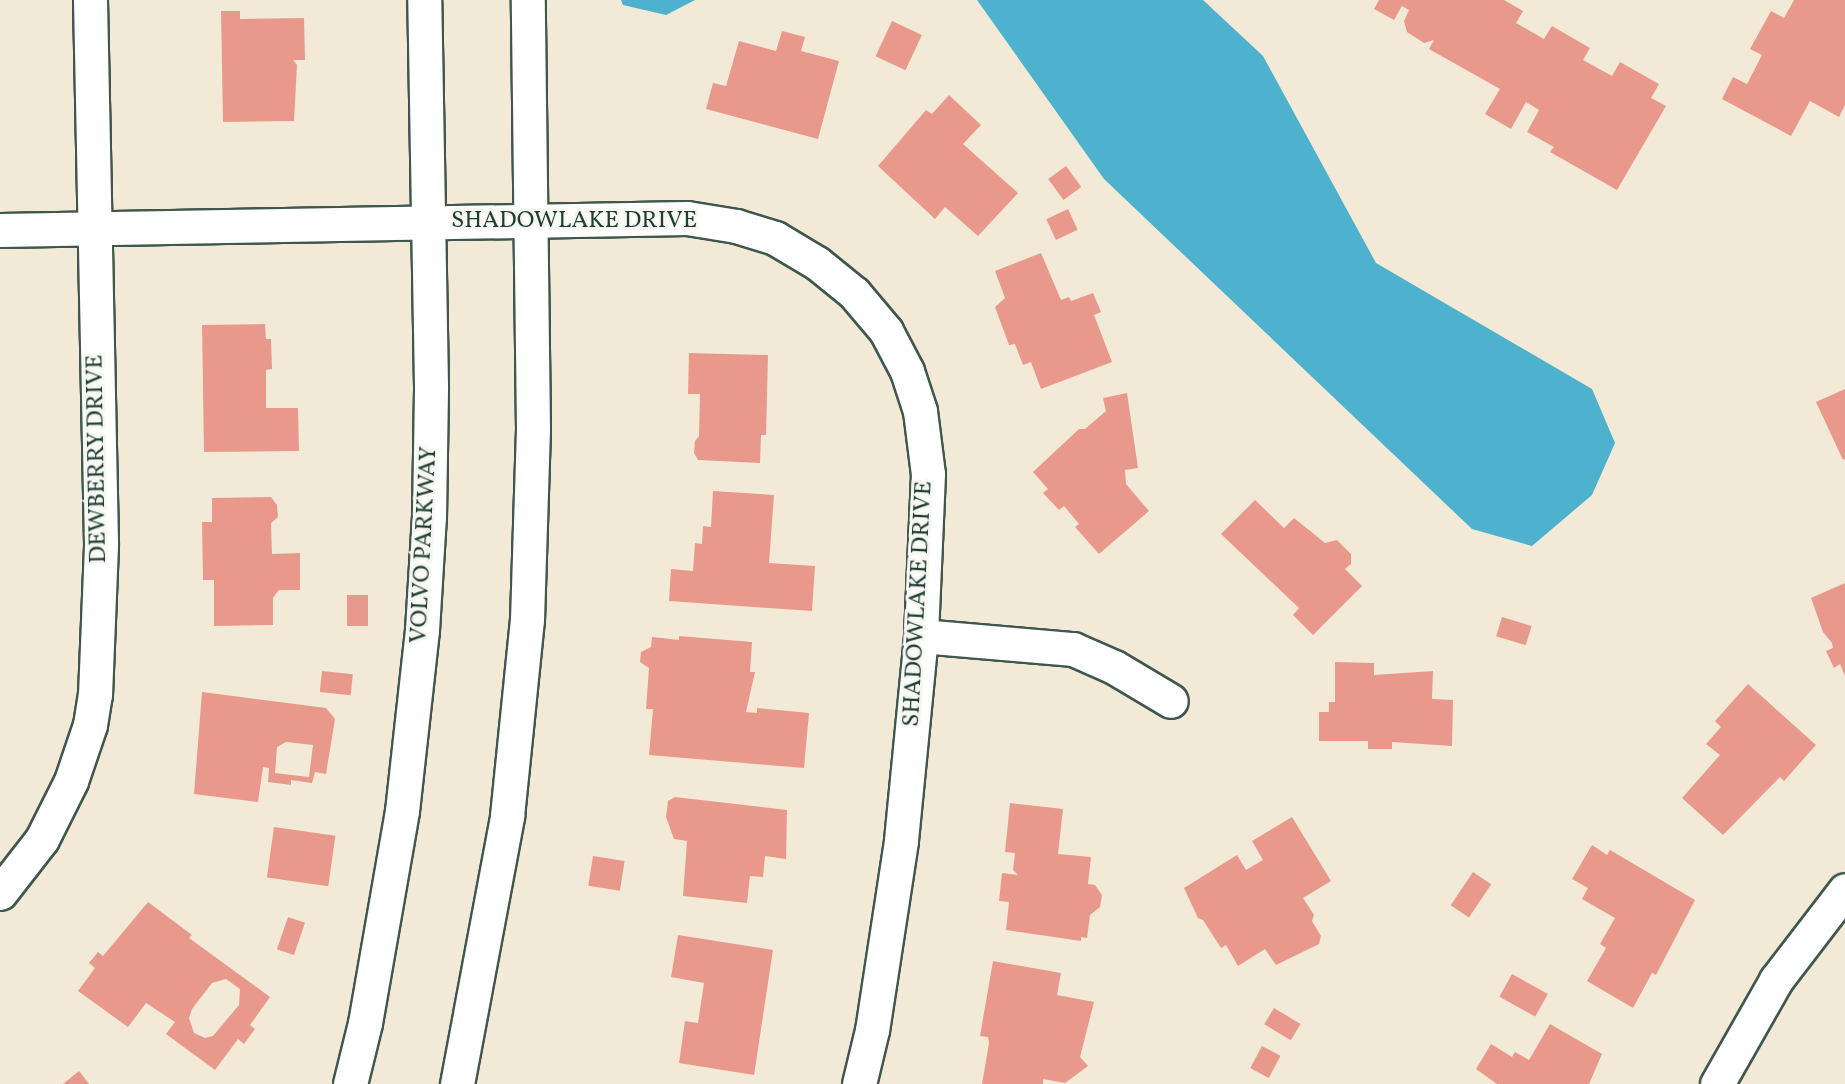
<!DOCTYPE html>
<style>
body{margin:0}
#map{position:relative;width:1845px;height:1084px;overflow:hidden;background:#f2ead7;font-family:Vollkorn,serif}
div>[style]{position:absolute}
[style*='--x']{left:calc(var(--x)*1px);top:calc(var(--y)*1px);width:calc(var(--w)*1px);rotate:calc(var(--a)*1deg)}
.water>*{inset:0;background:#4eb1cd}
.building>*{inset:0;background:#e9998b;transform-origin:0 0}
.roads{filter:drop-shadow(2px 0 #3f574c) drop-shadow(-2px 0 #3f574c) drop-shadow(0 2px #3f574c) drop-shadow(0 -2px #3f574c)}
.street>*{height:33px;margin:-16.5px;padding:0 16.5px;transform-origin:16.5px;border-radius:16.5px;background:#fff}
span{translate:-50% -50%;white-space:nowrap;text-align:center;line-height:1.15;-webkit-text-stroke:6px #f6f6f2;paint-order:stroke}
.street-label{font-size:24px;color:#1f3d34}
</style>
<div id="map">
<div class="water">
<i style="clip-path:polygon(621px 0,695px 0,666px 15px,623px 5px)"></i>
<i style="clip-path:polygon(977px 0,1203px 0,1263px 56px,1376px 263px,1592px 389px,1615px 443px,1592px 495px,1532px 546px,1472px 529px,1104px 179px)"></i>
</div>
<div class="building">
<i style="clip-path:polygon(1379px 0,1504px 0,1523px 11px,1516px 23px,1544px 39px,1552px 26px,1590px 48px,1583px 60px,1612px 76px,1620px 62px,1659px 84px,1651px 98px,1666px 106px,1617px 190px,1550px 152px,1554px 147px,1527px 132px,1539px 110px,1526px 102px,1511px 129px,1485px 114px,1500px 89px,1429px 49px,1434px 40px,1424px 43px,1407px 32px,1404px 21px,1409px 10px,1402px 6px,1394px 20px,1374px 9px)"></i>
<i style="clip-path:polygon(1794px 0,1845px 0,1845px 105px,1839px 117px,1810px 101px,1791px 136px,1722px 99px,1733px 77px,1747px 84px,1762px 55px,1750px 49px,1771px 11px,1784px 18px)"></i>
<i style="clip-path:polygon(221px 11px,240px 11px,240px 19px,304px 18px,305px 60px,293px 60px,297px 65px,294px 121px,223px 122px)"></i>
<i style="left:892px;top:21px;width:33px;height:39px;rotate:25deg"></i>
<i style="clip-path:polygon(782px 31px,805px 37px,801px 51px,839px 61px,818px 139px,706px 109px,713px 83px,726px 86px,739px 41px,776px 51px)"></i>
<i style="clip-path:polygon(949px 95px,981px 125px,963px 144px,1018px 193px,978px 236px,945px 207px,935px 219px,878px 166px,926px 110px,932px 114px)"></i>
<i style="left:1066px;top:166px;width:26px;height:22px;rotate:54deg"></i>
<i style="left:1068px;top:209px;width:23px;height:24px;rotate:65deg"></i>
<i style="clip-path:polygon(1041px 253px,1061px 300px,1069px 297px,1071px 301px,1093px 293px,1101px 312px,1094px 315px,1112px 362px,1041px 389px,1031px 362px,1023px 365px,1015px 344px,1009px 345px,995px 307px,1005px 298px,995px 271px)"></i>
<i style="clip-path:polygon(265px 324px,266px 339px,271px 339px,272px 369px,266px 370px,266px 408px,298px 408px,299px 451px,204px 452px,202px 325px)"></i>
<i style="clip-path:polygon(689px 353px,768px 355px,766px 435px,761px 435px,760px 463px,698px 460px,694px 453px,695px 441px,699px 436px,700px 394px,688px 394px)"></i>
<i style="clip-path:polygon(1845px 389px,1845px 459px,1843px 460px,1816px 402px)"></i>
<i style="clip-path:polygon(1127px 393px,1138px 468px,1125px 470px,1126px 484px,1149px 511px,1099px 554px,1075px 527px,1079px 524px,1064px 506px,1059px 510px,1043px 493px,1048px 489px,1033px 472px,1079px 429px,1085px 429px,1106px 411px,1103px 398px)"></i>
<i style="clip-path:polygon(713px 491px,774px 495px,769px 563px,815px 566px,812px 611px,669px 601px,671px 569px,693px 571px,695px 543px,702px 544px,703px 526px,711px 527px)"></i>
<i style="clip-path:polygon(271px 497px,277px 505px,278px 517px,271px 523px,272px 554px,300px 553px,300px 590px,279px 590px,273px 598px,273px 625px,214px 626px,214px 580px,203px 580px,202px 522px,212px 522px,212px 498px)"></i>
<i style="clip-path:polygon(1255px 500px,1284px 528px,1294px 518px,1325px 543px,1337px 540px,1351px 554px,1351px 564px,1345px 569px,1362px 586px,1313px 635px,1293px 615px,1299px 608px,1221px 534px)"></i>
<i style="clip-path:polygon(1845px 583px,1845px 676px,1840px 664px,1834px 668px,1826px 651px,1833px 648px,1832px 643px,1823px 632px,1811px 598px)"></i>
<i style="left:347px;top:595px;width:21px;height:31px"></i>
<i style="left:1502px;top:617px;width:31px;height:20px;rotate:17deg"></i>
<i style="clip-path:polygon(679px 636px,752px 642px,750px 672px,755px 672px,746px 712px,757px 713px,757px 708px,809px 713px,804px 768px,649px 755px,653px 709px,646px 709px,649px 668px,640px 662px,641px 652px,651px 647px,652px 637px,679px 640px)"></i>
<i style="clip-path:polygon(1335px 662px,1374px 663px,1374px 675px,1433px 671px,1432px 699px,1453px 700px,1452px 746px,1392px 742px,1392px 749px,1368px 749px,1368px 741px,1319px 741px,1319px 712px,1329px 712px,1329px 702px,1335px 702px)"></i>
<i style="left:322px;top:671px;width:31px;height:21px;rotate:6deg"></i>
<i style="clip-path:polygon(1748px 684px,1816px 745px,1784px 781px,1780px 777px,1723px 835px,1682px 798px,1720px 755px,1706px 744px,1721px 727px,1715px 721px)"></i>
<i style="clip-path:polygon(evenodd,202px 692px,326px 708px,335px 719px,326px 774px,315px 772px,312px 783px,291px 780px,291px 785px,268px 782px,269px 768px,263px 767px,258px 802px,194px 794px,202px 692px,286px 742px,313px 745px,309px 777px,275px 773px,277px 747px,286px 742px)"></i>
<i style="clip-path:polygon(675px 797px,787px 810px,786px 859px,765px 856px,763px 877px,750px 876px,747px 903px,683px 896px,687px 841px,674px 839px,666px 817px,668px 801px)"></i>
<i style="clip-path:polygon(1010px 803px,1063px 809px,1058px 854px,1091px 857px,1088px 884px,1095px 885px,1102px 895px,1100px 907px,1090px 915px,1087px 938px,1081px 937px,1081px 941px,1006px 930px,1009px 902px,999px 901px,1002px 873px,1018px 875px,1013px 870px,1015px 853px,1005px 852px)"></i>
<i style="clip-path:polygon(1292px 817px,1331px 881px,1303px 898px,1314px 915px,1312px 921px,1321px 936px,1319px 944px,1276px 965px,1265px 949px,1238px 966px,1226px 945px,1221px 948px,1203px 920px,1198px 918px,1184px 888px,1237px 855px,1246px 870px,1263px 860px,1252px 841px)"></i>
<i style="left:274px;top:827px;width:62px;height:51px;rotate:8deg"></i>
<i style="clip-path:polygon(1592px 845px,1607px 855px,1610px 850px,1695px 900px,1656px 975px,1652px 973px,1633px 1008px,1587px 981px,1606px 948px,1600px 944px,1615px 918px,1582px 899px,1588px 888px,1572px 879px)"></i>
<i style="left:593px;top:856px;width:32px;height:30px;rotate:9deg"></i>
<i style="left:1473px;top:872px;width:22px;height:40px;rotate:34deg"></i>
<i style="clip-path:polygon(evenodd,148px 902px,192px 935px,189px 938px,270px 997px,250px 1025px,255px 1029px,244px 1044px,238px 1039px,215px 1070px,166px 1034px,175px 1022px,146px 1003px,128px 1027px,78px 991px,95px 968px,89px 963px,98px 952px,103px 956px,148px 902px,226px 979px,240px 989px,239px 1005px,213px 1036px,205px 1038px,194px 1033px,189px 1018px,192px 1009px,212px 983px,226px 979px)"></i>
<i style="left:288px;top:917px;width:18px;height:34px;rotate:19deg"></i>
<i style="clip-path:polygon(678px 935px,773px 950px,754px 1075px,679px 1063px,685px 1021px,698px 1023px,704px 983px,671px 977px)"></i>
<i style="clip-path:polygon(993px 961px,1061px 973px,1057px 995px,1094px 1002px,1080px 1057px,1088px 1066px,1065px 1083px,1043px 1079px,1043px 1084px,982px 1084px,989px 1043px,988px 1037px,980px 1036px)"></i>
<i style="left:1512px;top:974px;width:41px;height:26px;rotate:29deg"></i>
<i style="left:1274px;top:1008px;width:31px;height:19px;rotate:31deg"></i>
<i style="clip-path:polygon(1550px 1024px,1602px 1054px,1589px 1084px,1497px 1084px,1476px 1069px,1491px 1044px,1512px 1057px,1515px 1052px,1529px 1060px)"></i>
<i style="left:1262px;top:1046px;width:21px;height:25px;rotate:28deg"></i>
<i style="clip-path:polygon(79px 1071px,89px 1084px,63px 1084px)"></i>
</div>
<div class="roads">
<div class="street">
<i style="--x:0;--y:230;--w:687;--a:-1"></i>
<i style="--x:687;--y:218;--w:50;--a:9.3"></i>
<i style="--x:736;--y:226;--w:41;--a:17.1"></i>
<i style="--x:775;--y:238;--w:49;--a:30.8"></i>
<i style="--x:817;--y:263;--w:48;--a:39"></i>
<i style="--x:854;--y:293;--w:50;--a:49.9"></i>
<i style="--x:886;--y:331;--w:45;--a:62.3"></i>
<i style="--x:907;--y:371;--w:42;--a:72"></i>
<i style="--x:920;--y:411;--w:64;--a:82.8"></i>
<i style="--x:928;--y:474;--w:162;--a:92.5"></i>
<i style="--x:921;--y:636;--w:206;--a:95.6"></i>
<i style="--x:901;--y:841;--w:191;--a:98.7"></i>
<i style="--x:872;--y:1030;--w:56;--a:103.5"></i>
<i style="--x:921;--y:636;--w:153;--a:4.9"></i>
<i style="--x:1073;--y:649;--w:45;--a:23.7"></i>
<i style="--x:1114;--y:667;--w:66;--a:30.8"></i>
<i style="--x:0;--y:893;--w:68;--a:-52.1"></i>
<i style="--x:42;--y:839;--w:65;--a:-63.4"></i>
<i style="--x:71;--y:781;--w:59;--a:-71.3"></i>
<i style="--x:90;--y:725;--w:30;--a:-81"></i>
<i style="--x:95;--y:695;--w:152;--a:-87.7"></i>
<i style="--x:101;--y:543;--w:543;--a:-91.16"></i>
<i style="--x:350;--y:1084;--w:63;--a:-76.2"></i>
<i style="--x:365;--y:1023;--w:215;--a:-80.1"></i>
<i style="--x:402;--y:811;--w:182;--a:-83.7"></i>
<i style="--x:422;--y:630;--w:113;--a:-86.5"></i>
<i style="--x:429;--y:517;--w:131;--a:-89.1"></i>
<i style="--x:431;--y:386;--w:386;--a:-91"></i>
<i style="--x:457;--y:1084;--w:273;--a:-79.4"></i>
<i style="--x:507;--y:816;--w:197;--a:-84.2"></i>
<i style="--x:527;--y:620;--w:191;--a:-88.2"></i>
<i style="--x:533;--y:429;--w:429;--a:-90.7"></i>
<i style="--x:1717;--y:1084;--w:120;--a:-60.4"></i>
<i style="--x:1776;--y:980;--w:113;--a:-52.5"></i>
</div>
</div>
<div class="street-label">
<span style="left:574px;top:222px">SHADOWLAKE DRIVE</span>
<span style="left:98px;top:459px;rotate:-91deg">DEWBERRY DRIVE</span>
<span style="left:425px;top:545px;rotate:-87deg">VOLVO PARKWAY</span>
<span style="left:919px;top:604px;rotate:-87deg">SHADOWLAKE DRIVE</span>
</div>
</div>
